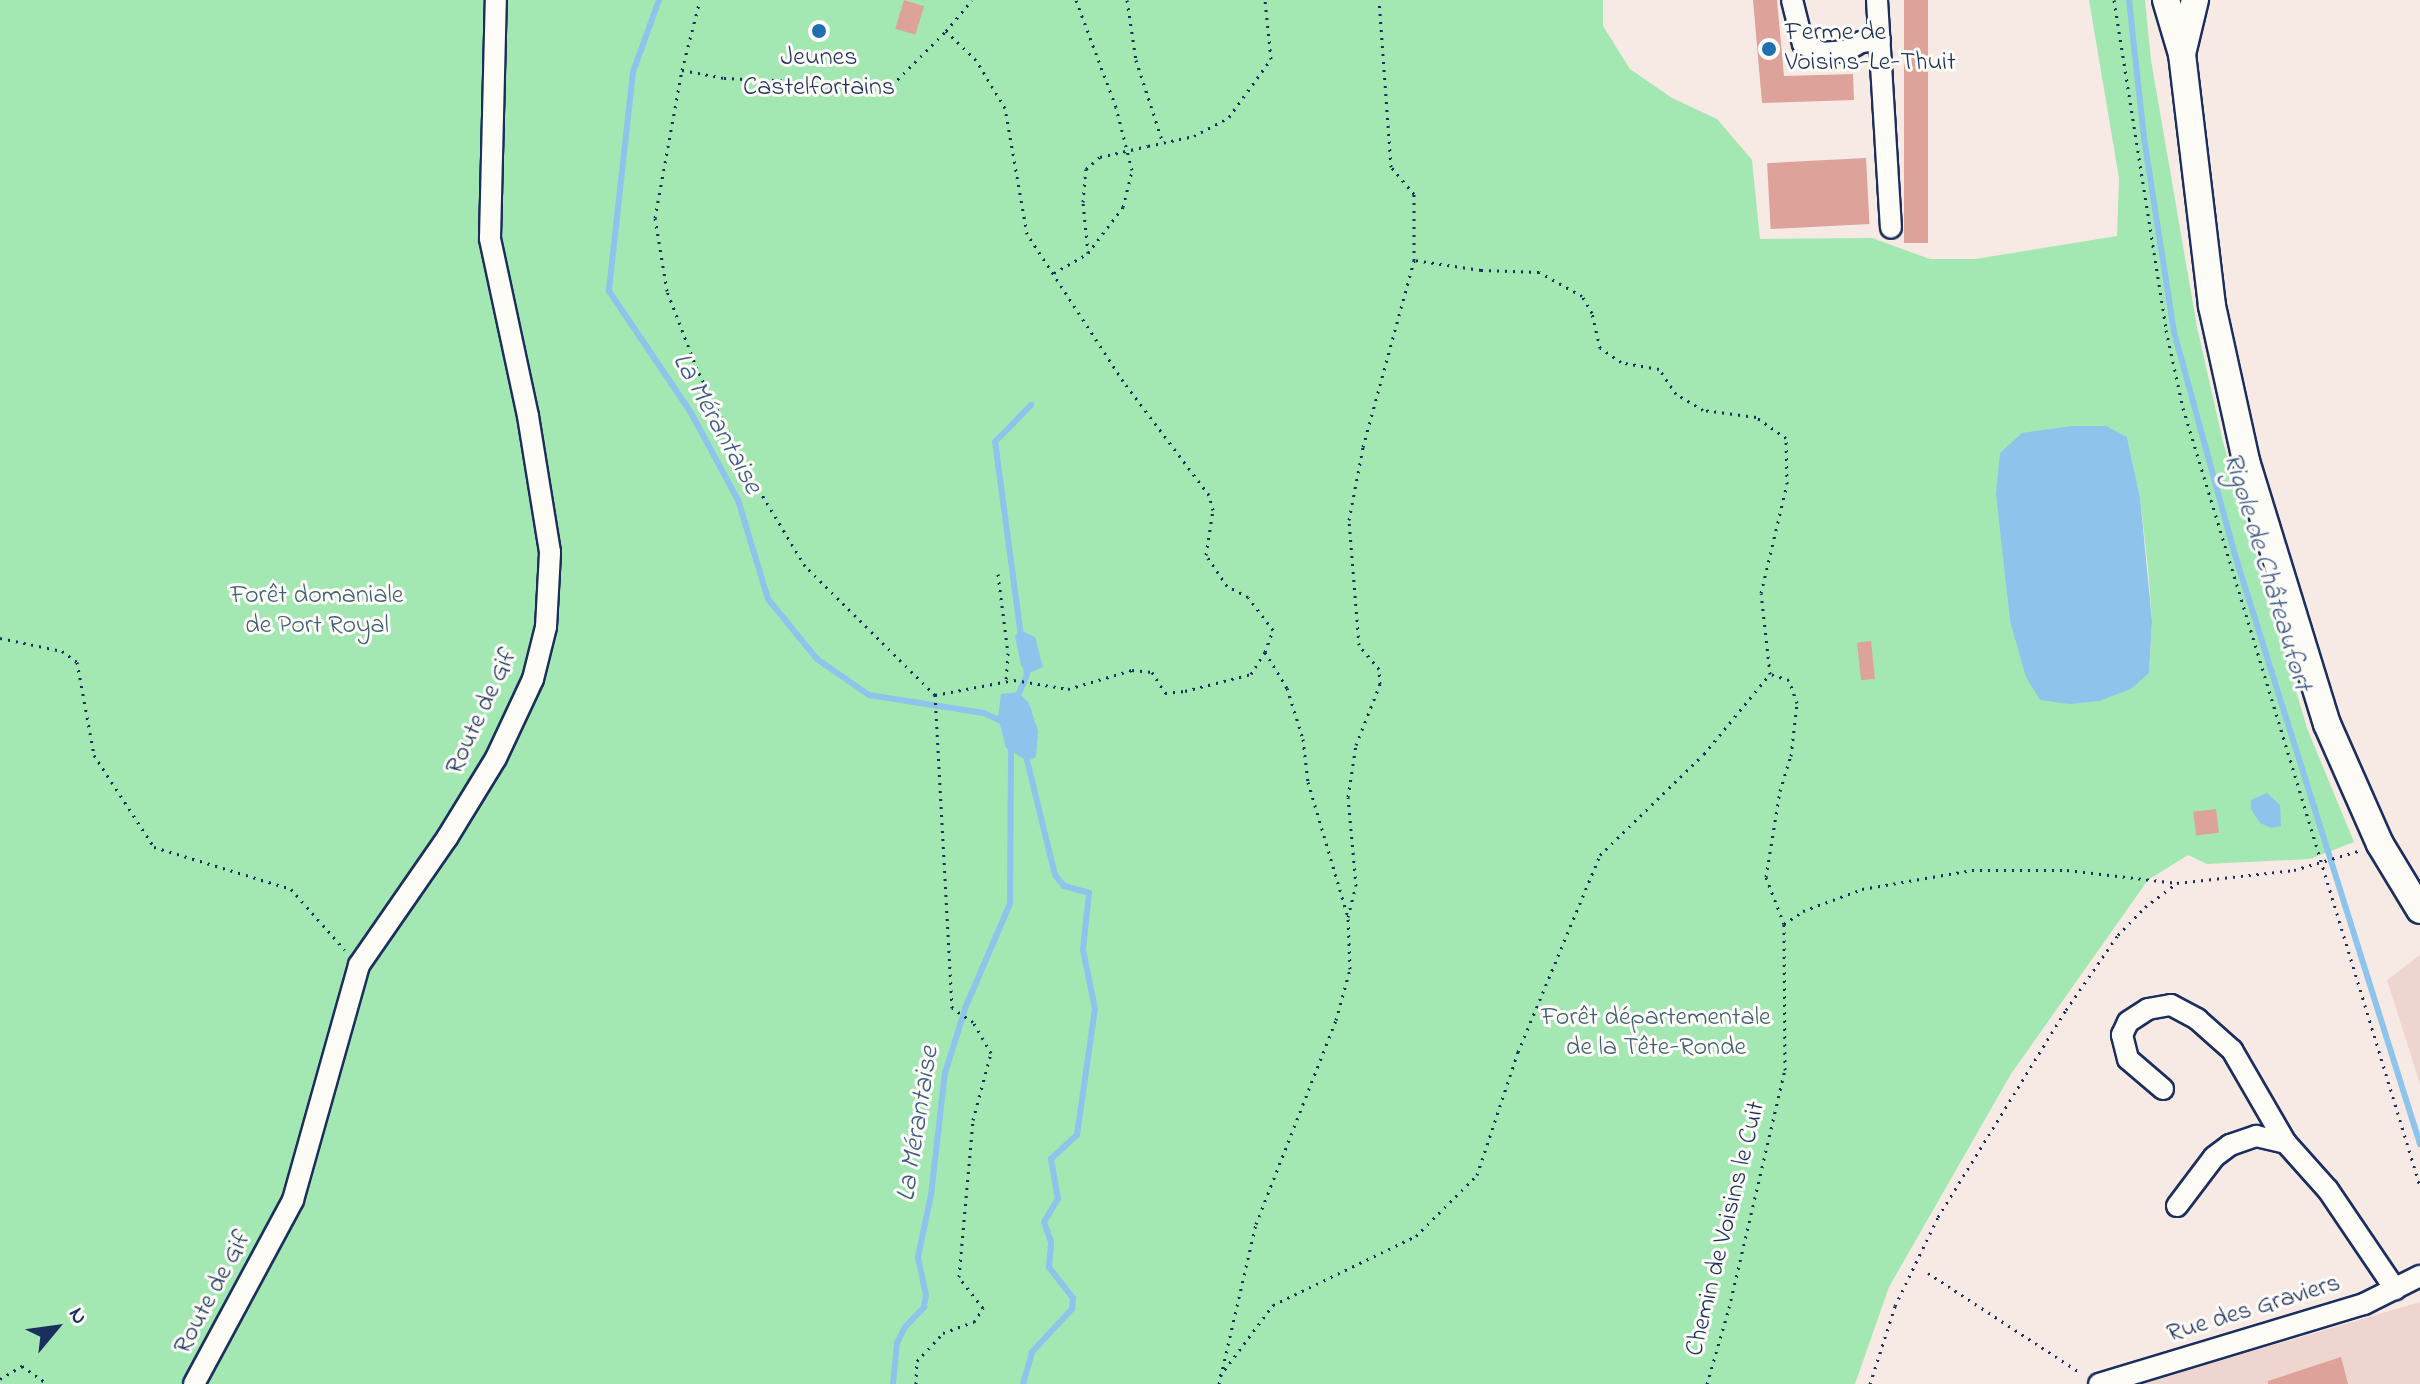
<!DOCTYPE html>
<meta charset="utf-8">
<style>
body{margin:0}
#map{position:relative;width:2420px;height:1384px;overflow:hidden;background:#f7eae5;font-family:"Indie Flower",sans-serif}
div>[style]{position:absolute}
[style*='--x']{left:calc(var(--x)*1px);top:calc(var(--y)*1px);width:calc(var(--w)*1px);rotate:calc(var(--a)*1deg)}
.built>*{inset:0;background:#efd5cf}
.green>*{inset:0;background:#a3e8b3}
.water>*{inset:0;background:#8ec3ec}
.stream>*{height:6px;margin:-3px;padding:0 3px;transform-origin:3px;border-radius:3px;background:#8ec3ec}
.building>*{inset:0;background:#dda39b;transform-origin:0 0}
.path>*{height:3px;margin-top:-1.5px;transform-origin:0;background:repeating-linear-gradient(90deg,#1b2f5e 0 2px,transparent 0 8px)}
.roads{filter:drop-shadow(2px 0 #1b2f5e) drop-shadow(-2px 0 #1b2f5e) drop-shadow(0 2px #1b2f5e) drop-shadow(0 -2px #1b2f5e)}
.minor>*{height:20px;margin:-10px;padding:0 10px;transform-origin:10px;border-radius:10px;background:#fdfcf7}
.major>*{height:26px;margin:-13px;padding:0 13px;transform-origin:13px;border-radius:13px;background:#fdfcf7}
.path-bridge>*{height:3px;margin-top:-1.5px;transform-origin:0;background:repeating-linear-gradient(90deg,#1b2f5e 0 2px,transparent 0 8px)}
.dots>*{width:22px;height:22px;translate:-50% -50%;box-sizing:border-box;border:4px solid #fdfcf7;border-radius:50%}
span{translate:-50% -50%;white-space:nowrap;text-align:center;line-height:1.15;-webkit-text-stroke:6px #fdfcf7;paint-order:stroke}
.poi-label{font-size:26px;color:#1b2f5e}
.left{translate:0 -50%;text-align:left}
.park-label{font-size:26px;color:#3d5d73}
.street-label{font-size:26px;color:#1b2f5e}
.water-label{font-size:28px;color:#3e5b89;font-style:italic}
.north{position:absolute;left:16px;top:1288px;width:80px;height:80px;-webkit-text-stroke:6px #fdfcf7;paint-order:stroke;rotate:61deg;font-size:22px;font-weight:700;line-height:32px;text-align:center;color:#1b2f5e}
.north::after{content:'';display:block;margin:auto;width:28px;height:36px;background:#1b2f5e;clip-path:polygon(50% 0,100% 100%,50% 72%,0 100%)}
</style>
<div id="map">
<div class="built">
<i style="clip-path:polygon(2420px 955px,2420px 1084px,2387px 980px)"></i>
<i style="clip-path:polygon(2420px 1302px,2420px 1384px,2141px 1384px)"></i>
</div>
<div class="green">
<i style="clip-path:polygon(evenodd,0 0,1603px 0,1603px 26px,1630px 69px,1672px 98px,1717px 119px,1752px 160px,1760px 239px,1872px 238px,1930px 259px,1975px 259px,2117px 236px,2119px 178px,2089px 0,2145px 0,2151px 60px,2197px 327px,2223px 442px,2307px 728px,2354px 842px,2310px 859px,2207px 864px,2188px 855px,2148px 880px,2011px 1074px,1889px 1287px,1855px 1384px,0 1384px,0 0,2127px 437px,2140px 497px,2148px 568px,2152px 621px,2149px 673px,2010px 621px,2006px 581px,2127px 437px)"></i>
</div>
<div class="water">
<i style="clip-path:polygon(2072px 426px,2106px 426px,2127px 437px,2140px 497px,2152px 621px,2149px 673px,2131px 689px,2099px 701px,2070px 704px,2040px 700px,2026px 677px,2010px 621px,1996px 494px,2000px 453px,2022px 433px)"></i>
<i style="clip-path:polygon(1020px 630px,1035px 637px,1043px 667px,1027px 674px,1021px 665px,1015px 636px)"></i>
<i style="clip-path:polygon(1018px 692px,1029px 703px,1038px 731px,1036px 757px,1028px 761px,1006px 748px,998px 717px,1001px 694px)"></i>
<i style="clip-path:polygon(2267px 793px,2280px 805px,2281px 826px,2271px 828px,2260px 823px,2251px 809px,2251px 800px)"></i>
</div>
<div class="stream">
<i style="--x:659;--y:0;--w:77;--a:109.9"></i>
<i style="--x:633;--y:72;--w:220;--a:96.3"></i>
<i style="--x:609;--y:291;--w:145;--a:56"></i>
<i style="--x:690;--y:411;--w:101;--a:61.7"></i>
<i style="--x:738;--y:500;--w:103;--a:73.1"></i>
<i style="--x:768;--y:599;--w:77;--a:50.8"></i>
<i style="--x:817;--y:659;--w:63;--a:34.7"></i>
<i style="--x:869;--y:695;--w:116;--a:8.9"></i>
<i style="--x:984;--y:713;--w:21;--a:25"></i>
<i style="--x:2129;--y:0;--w:139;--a:83.8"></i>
<i style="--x:2144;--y:138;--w:196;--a:81.2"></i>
<i style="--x:2174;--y:332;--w:228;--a:74.7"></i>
<i style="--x:2234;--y:552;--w:621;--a:72.56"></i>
<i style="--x:1021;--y:636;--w:196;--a:-97.6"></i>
<i style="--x:995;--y:442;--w:52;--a:-45.8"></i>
<i style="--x:1017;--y:698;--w:26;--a:-67"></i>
<i style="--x:1027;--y:674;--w:7;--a:-98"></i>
<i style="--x:893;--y:1384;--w:41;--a:-84.4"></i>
<i style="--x:897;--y:1343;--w:18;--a:-63"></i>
<i style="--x:905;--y:1327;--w:28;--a:-46"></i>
<i style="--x:924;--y:1307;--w:12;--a:-81"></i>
<i style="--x:926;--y:1295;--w:39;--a:-102"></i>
<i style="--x:918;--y:1257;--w:63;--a:-78.2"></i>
<i style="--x:931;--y:1195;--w:123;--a:-83.5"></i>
<i style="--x:945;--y:1073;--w:70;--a:-72.6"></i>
<i style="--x:966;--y:1006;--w:111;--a:-66.7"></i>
<i style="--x:1010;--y:904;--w:159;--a:-89.6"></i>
<i style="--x:1023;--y:1384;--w:33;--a:-74"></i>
<i style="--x:1032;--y:1352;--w:59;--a:-47.1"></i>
<i style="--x:1072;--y:1309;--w:11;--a:-85"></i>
<i style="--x:1073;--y:1298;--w:39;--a:-128"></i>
<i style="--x:1049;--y:1267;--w:25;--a:-85"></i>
<i style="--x:1051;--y:1242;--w:21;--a:-109"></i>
<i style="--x:1044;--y:1222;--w:27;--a:-59"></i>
<i style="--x:1058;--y:1199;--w:41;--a:-99.9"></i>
<i style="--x:1051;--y:1159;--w:35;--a:-43"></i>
<i style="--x:1077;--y:1135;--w:127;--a:-81.9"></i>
<i style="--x:1095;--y:1009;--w:60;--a:-101.5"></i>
<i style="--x:1083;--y:950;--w:57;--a:-84"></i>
<i style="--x:1089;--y:893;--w:26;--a:-164"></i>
<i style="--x:1064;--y:886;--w:14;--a:-129"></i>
<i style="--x:1055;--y:875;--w:122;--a:-103.7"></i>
</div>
<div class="building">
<i style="left:904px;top:0;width:21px;height:30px;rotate:17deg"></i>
<i style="clip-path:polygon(1753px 0,1777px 0,1784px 76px,1853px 74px,1854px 100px,1762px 103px)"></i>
<i style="left:1904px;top:0;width:24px;height:243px"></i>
<i style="left:1866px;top:158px;width:66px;height:99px;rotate:87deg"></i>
<i style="left:1871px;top:641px;width:38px;height:14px;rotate:84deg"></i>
<i style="left:2216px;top:809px;width:24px;height:23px;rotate:83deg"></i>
<i style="clip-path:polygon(2341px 1357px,2348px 1384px,2268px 1384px,2268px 1381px)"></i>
</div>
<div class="path">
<i style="--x:1127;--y:0;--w:61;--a:81.5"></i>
<i style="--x:1136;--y:60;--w:87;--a:72"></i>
<i style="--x:2114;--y:0;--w:334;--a:81"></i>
<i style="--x:2166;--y:330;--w:80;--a:77.7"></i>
<i style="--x:2183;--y:408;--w:813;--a:73.06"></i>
<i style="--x:682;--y:70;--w:72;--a:-75.6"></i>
<i style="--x:1148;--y:146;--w:47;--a:-12.3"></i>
<i style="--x:1194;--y:136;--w:40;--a:-28"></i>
<i style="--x:1229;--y:117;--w:72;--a:-54.1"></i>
<i style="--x:1271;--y:59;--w:59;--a:-95.8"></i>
<i style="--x:1088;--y:253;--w:51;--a:-95.6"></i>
<i style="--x:1083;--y:202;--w:33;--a:-85"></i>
<i style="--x:1086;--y:169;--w:18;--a:-41"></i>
<i style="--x:1054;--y:273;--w:39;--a:-30"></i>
<i style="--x:1088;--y:253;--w:58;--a:-52.7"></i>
<i style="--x:1123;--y:207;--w:38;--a:-76"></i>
<i style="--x:1132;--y:170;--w:65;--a:-104.3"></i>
<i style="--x:1116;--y:107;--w:114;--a:-110.5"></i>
<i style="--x:998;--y:574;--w:80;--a:82.8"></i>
<i style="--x:1008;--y:653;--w:28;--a:94"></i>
<i style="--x:0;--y:638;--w:63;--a:11.8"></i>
<i style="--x:62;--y:651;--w:19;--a:36"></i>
<i style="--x:77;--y:662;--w:95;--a:79.6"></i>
<i style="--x:94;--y:755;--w:110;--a:56.9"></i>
<i style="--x:154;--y:847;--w:143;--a:17"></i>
<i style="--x:291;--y:889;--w:81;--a:48.5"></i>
<i style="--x:1265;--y:652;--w:42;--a:58.6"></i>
<i style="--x:1287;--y:688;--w:53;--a:72.6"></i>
<i style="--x:1303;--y:739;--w:43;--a:83.4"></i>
<i style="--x:1308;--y:782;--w:138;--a:73.5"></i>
<i style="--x:935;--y:695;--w:80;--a:-10.8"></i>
<i style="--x:1014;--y:680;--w:55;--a:9.5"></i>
<i style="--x:1068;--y:689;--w:67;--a:-16.5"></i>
<i style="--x:1132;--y:670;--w:20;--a:6"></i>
<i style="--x:1152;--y:672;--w:25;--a:58"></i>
<i style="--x:1165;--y:693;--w:20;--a:-6"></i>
<i style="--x:1185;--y:691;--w:68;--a:-14.4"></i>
<i style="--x:1251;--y:674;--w:26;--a:-58"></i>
<i style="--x:1265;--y:652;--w:23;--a:-70"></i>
<i style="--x:1273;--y:630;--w:41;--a:-127.1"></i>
<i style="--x:1248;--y:597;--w:24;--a:-152"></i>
<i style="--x:1227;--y:586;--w:37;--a:-124"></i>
<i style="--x:1206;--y:555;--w:46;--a:-81.2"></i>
<i style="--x:1213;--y:510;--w:16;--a:-105"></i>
<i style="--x:1209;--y:495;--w:143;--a:-127"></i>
<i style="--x:1123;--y:381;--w:176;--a:-123.1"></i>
<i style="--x:1027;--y:234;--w:128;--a:-99.9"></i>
<i style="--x:1005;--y:108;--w:56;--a:-121.1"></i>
<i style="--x:976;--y:60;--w:42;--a:-136"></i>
<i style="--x:946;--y:31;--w:40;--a:-50"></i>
<i style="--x:1784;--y:924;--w:23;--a:-34"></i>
<i style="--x:1803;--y:911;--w:63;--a:-20.4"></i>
<i style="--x:1862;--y:889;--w:112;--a:-9.8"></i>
<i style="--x:1972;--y:870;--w:95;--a:0"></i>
<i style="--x:2067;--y:870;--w:111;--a:6.7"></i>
<i style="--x:1928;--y:1273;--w:183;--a:33.2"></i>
<i style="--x:1220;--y:1376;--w:89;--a:-53.3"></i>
<i style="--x:1273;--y:1305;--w:159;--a:-25.8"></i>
<i style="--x:1416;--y:1236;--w:86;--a:-45"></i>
<i style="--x:1477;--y:1175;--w:130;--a:-71.6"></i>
<i style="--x:1518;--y:1052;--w:213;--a:-67.4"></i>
<i style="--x:1600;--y:855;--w:145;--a:-44.2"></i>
<i style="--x:1704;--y:754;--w:104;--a:-50.5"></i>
<i style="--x:1770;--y:674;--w:81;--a:-96.3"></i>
<i style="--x:1761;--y:593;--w:112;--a:-76.6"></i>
<i style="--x:1787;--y:484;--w:46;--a:-91.2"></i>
<i style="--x:1786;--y:438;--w:37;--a:-145"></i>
<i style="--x:1756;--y:417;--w:53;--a:-172.5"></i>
<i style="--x:1703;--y:410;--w:31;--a:-149"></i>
<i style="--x:1676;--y:394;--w:30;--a:-124"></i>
<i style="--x:1659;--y:369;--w:39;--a:-170"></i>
<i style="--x:1621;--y:362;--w:25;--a:-146"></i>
<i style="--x:1600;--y:348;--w:36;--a:-103"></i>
<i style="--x:1592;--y:313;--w:20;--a:-120"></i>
<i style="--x:1582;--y:296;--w:49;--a:-150.8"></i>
<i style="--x:1539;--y:272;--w:58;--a:-178"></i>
<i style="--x:1481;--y:270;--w:68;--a:-171.5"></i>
<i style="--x:0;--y:1379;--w:26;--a:-31"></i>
<i style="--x:22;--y:1366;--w:32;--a:35"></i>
<i style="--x:916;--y:1384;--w:23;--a:-88"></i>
<i style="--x:917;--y:1361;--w:38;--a:-47"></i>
<i style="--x:943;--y:1333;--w:33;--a:-20"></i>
<i style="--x:974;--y:1322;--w:17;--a:-57"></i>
<i style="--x:983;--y:1308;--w:39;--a:-128"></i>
<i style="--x:959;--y:1277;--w:158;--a:-84.9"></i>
<i style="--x:973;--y:1120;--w:69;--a:-75"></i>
<i style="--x:991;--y:1053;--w:36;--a:-120"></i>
<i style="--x:973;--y:1022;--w:25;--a:-146"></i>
<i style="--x:952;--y:1008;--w:313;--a:-93.1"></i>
<i style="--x:935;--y:695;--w:183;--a:-135.2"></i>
<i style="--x:805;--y:566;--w:106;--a:-121.1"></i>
<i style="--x:750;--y:475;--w:119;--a:-116.6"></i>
<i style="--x:697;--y:369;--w:84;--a:-111"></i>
<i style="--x:667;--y:291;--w:74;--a:-99.3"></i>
<i style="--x:655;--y:218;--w:150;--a:-79.7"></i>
<i style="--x:682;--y:70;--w:43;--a:10.8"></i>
<i style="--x:724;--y:78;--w:168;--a:2.4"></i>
<i style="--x:892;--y:85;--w:76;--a:-45"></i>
<i style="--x:1219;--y:1384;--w:164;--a:-77"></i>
<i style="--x:1256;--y:1224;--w:219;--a:-68.6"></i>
<i style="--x:1336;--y:1020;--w:53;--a:-74.6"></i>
<i style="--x:1350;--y:969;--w:52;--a:-92.2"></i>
<i style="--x:1348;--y:917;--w:32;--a:-76"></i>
<i style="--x:1356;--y:886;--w:89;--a:-95.1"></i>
<i style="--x:1348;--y:797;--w:53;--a:-81.3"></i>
<i style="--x:1356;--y:745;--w:66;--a:-68.5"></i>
<i style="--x:1380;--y:684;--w:15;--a:-94"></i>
<i style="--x:1379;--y:669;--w:31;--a:-130"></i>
<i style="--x:1359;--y:645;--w:125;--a:-94.6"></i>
<i style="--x:1349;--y:520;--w:74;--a:-79.1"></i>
<i style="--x:1363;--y:447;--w:194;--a:-74.7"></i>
<i style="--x:1414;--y:260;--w:66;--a:-90"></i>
<i style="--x:1414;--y:194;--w:35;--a:-130"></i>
<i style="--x:1391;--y:167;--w:167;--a:-94.1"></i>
<i style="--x:1707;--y:1384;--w:79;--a:-73.9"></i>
<i style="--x:1729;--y:1308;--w:244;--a:-76.8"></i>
<i style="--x:1785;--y:1070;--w:146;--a:-90.4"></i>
<i style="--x:1784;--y:924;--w:50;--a:-111"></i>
<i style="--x:1766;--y:877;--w:87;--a:-80.8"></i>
<i style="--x:1780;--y:791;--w:37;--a:-73"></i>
<i style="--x:1791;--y:756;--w:53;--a:-83.5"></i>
<i style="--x:1797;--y:703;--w:24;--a:-109"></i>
<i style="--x:1789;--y:680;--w:20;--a:-162"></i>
<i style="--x:1870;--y:1384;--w:82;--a:-72.2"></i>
<i style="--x:1895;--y:1306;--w:99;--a:-64.2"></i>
<i style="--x:1938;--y:1217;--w:243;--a:-58.3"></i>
<i style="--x:2066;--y:1010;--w:91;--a:-55.3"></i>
<i style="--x:2118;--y:935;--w:39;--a:-46"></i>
<i style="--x:2145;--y:907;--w:40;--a:-37"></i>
<i style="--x:2177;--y:883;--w:118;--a:-6.3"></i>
<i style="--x:2294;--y:870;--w:67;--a:-16.5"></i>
</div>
<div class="roads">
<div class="minor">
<i style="--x:1792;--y:0;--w:45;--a:76"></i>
<i style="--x:1803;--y:44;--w:21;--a:25"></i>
<i style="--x:1822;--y:53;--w:24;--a:-5"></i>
<i style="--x:1846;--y:51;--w:17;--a:-31"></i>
<i style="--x:1861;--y:42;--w:19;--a:-6"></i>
<i style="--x:1877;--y:0;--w:228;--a:86.5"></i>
<i style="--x:2163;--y:1089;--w:46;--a:-139.4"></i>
<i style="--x:2128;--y:1059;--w:25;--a:-104"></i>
<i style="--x:2122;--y:1035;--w:14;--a:-65"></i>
<i style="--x:2128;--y:1022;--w:24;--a:-33"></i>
<i style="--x:2148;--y:1009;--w:23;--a:-10"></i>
<i style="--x:2171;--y:1005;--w:30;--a:28"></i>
<i style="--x:2197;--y:1019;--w:47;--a:41.5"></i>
<i style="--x:2232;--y:1050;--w:108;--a:59.9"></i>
<i style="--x:2177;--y:1206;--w:61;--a:-52.9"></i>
<i style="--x:2214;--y:1157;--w:20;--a:-37"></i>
<i style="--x:2230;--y:1145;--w:28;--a:-19"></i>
<i style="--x:2256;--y:1136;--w:31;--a:13"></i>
<i style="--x:2286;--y:1143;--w:63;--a:48.2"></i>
<i style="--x:2328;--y:1190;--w:120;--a:55.9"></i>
<i style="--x:194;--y:1384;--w:209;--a:-61.7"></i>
<i style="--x:293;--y:1200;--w:244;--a:-74.3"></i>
<i style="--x:359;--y:965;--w:155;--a:-55.3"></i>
<i style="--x:447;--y:838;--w:94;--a:-58.5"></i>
<i style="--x:496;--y:758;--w:87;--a:-64.9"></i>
<i style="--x:533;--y:679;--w:54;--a:-76"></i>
<i style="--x:546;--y:627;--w:75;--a:-86.9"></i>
<i style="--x:550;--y:552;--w:138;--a:-99.2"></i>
<i style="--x:528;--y:416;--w:182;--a:-102.1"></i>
<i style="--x:490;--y:238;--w:238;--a:-88.6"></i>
<i style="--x:2099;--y:1384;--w:277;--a:-16.8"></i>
<i style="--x:2364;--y:1304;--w:63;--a:-26.6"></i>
</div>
<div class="major">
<i style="--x:2166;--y:0;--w:56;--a:73.5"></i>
<i style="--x:2182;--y:54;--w:254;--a:83.2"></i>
<i style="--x:2212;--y:306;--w:159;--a:77.6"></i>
<i style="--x:2246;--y:461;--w:275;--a:72.9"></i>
<i style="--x:2327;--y:724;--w:131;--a:66.2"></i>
<i style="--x:2380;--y:844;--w:77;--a:58.8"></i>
<i style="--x:2182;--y:54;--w:56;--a:-76.5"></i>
</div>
</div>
<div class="path-bridge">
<i style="--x:1100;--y:157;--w:49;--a:-12.9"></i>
</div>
<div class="dots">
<i style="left:819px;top:31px;background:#1f6fb2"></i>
<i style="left:1769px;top:49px;background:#1f6fb2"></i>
</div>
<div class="poi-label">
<span class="left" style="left:1785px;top:49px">Ferme de<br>Voisins-Le-Thuit</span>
<span style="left:819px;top:74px">Jeunes<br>Castelfortains</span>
</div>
<div class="park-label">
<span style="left:317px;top:612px">Forêt domaniale<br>de Port Royal</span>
<span style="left:1656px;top:1034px">Forêt départementale<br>de la Tête-Ronde</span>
</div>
<div class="street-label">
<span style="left:483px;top:712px;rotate:-65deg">Route de Gif</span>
<span style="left:1727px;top:1229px;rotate:-76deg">Chemin de Voisins le Cuit</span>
<span style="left:214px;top:1293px;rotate:-62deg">Route de Gif</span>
<span style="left:2254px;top:1310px;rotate:-17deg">Rue des Graviers</span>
</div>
<div class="water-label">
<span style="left:716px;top:424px;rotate:61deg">La Mérantaise</span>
<span style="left:2266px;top:572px;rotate:73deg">Rigole de Châteaufort</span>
<span style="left:919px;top:1124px;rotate:-81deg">La Mérantaise</span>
</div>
<div class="north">N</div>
</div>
